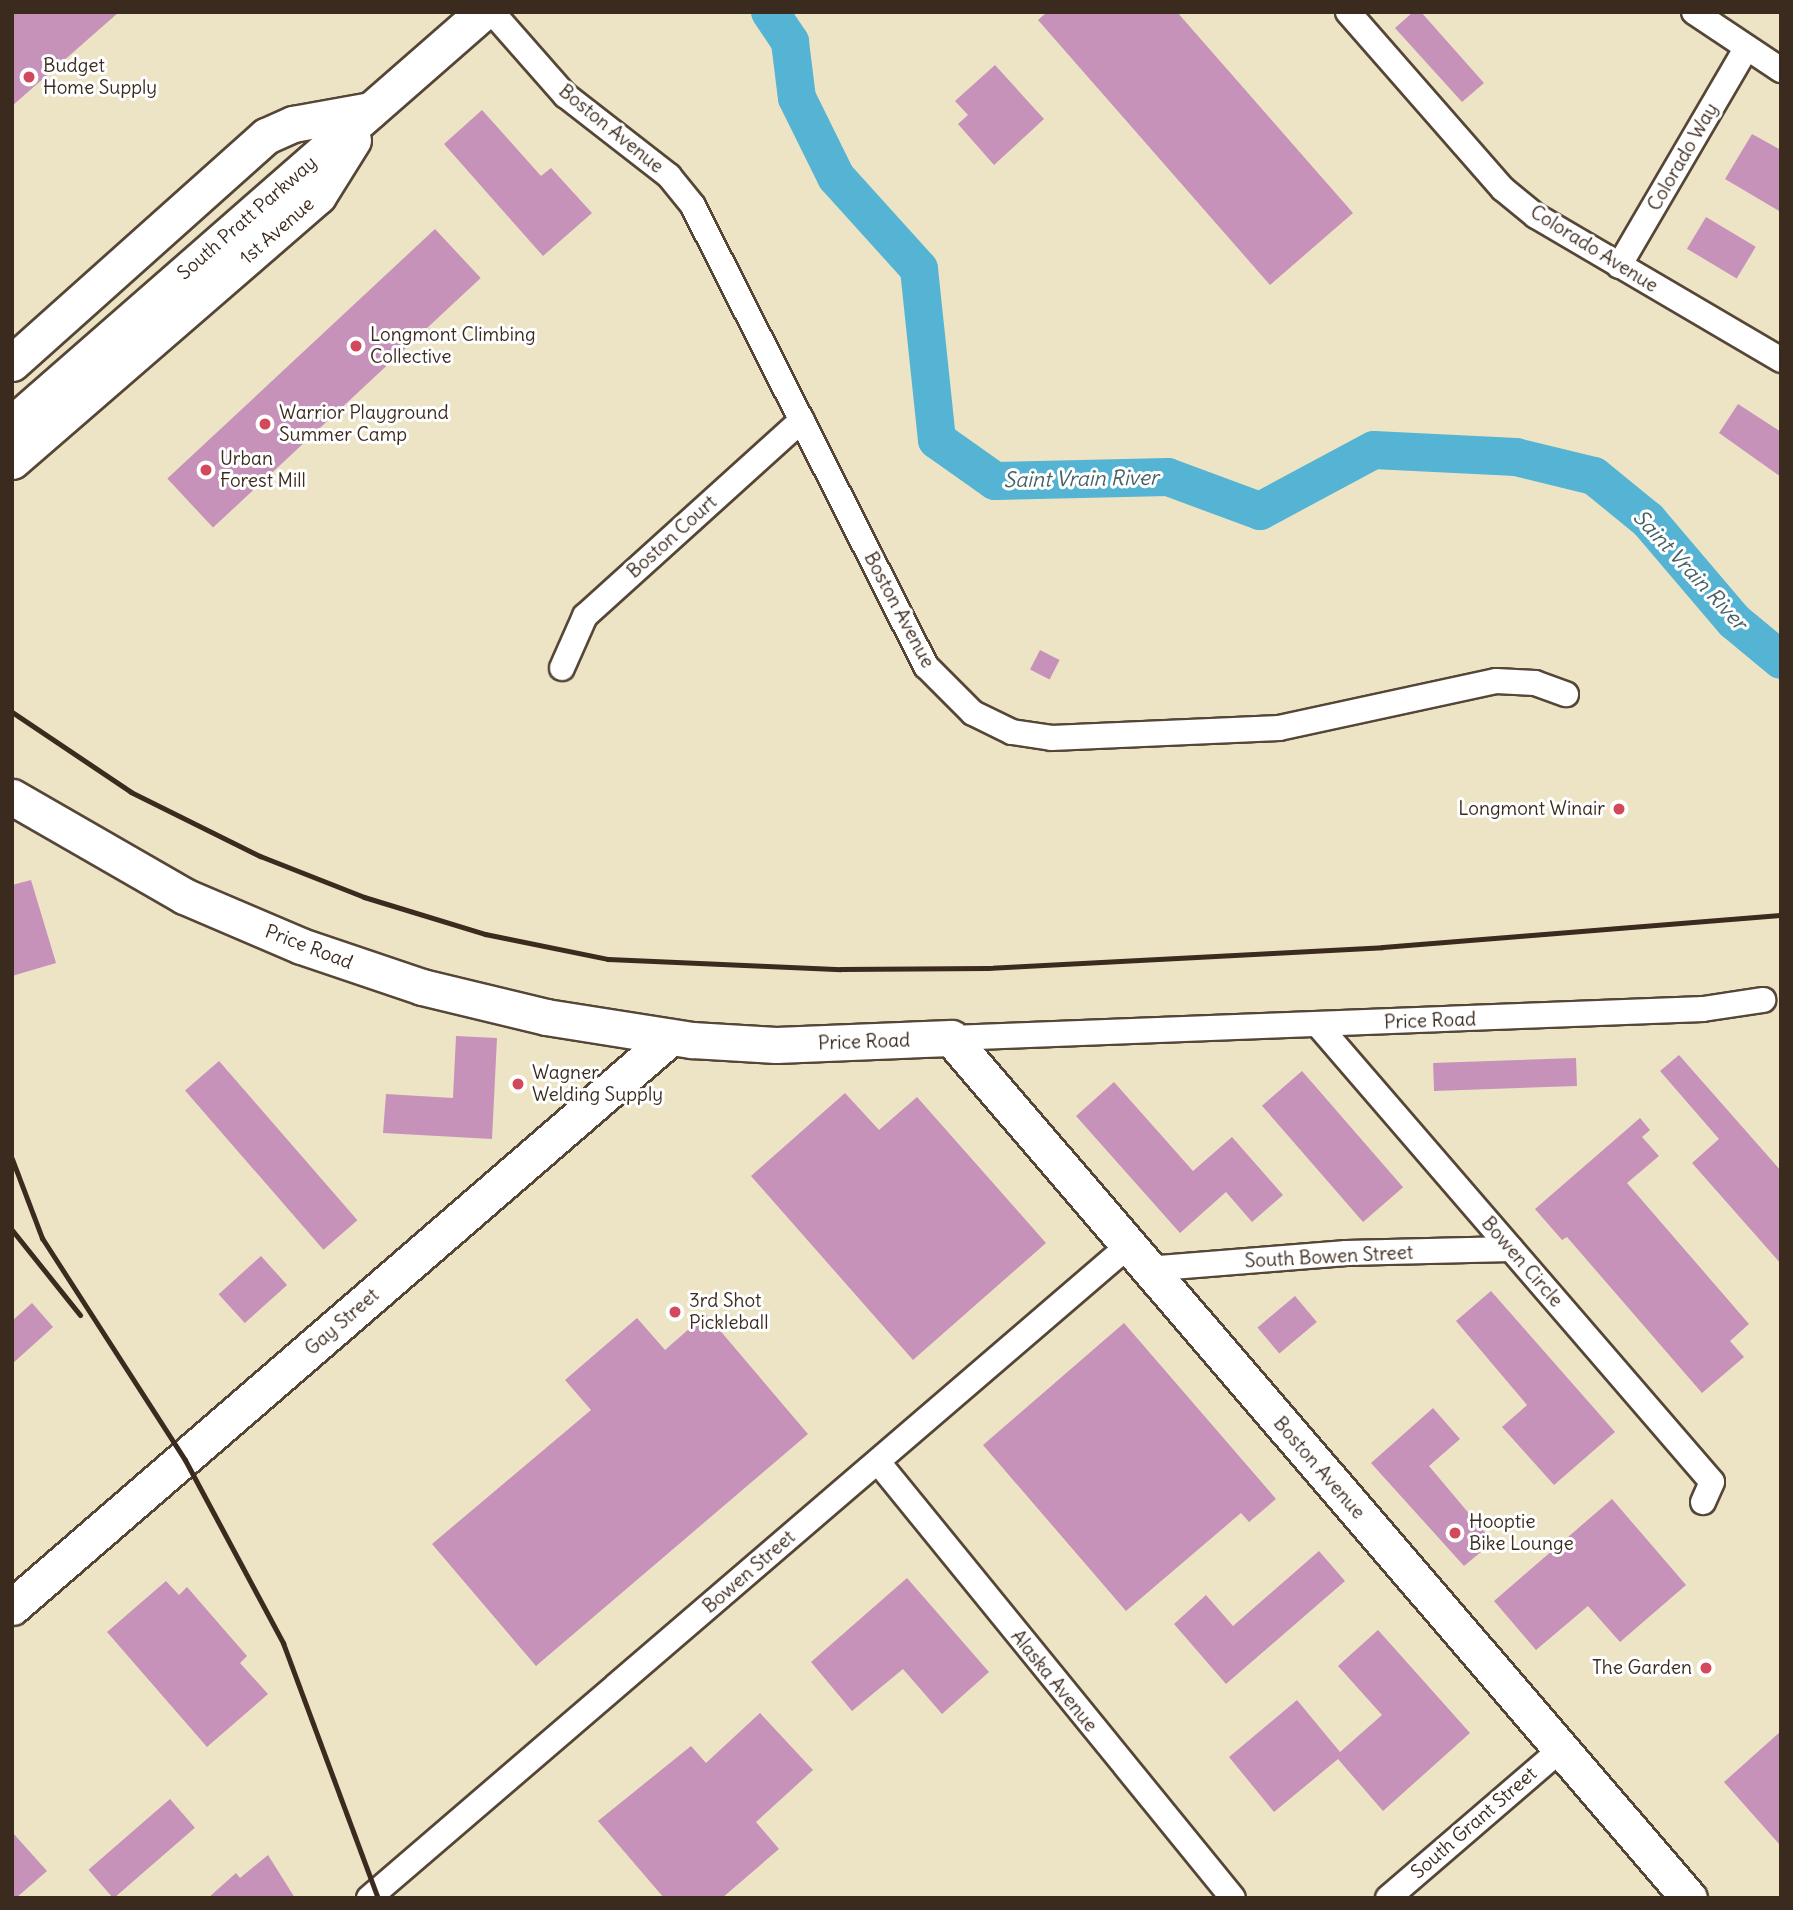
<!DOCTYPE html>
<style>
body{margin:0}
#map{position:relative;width:1793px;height:1910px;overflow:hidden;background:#ede4c5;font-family:Delius,sans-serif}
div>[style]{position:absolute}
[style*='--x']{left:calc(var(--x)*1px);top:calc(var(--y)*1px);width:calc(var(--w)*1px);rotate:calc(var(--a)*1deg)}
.river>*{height:38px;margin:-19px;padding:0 19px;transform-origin:19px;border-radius:19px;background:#55b4d3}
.building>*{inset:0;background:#c692ba;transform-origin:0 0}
.roads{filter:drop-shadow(2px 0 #564637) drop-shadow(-2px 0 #564637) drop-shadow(0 2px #564637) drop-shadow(0 -2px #564637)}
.street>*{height:24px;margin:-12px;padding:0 12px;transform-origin:12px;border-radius:12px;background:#fff}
.secondary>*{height:35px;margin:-17.5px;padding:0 17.5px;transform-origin:17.5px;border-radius:17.5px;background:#fff}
.rail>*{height:5px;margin:-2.5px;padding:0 2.5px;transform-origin:2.5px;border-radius:2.5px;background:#3b2a1e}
.dots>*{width:19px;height:19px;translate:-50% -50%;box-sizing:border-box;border:4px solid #fff;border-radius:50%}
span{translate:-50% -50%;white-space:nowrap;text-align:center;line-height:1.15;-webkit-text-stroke:6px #fff;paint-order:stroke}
.poi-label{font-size:19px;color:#3b2a1e}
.left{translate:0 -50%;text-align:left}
.right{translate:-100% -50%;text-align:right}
.street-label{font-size:19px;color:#3b2a1e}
.water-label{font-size:21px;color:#456166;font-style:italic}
.frame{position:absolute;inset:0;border:14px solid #3b2a1e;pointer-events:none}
</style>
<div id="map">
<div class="river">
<i style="--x:770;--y:12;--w:36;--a:56"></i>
<i style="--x:790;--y:42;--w:56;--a:82.9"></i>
<i style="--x:797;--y:98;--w:88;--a:63.7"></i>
<i style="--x:836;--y:177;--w:124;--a:47.9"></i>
<i style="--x:919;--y:269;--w:172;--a:84"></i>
<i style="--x:937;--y:440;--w:71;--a:35.3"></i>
<i style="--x:995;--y:481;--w:173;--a:-1.3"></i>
<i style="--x:1168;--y:477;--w:98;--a:20.3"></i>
<i style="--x:1260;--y:511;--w:129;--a:-28.2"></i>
<i style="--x:1374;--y:450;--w:142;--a:2.8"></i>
<i style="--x:1516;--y:457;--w:80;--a:13.7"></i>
<i style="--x:1594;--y:476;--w:70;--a:39.2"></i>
<i style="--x:1648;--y:520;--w:133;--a:49.6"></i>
<i style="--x:1734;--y:621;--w:61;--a:39.7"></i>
</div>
<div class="building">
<i style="clip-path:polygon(12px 12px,119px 12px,12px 106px)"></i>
<i style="clip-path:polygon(1047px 12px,1177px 12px,1353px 213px,1270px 285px,1038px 20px)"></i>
<i style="clip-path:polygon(1413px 12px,1421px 12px,1484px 83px,1462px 102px,1395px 28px)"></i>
<i style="clip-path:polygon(995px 65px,1044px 119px,994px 165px,958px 124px,968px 115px,955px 101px)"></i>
<i style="clip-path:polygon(482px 110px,541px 176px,551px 168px,592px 213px,543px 256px,444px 144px)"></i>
<i style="clip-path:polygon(1752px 134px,1781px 150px,1781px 212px,1725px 179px)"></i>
<i style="left:1706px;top:217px;width:58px;height:37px;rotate:31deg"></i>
<i style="left:435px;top:229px;width:67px;height:366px;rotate:47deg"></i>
<i style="clip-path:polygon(1738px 404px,1781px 432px,1781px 477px,1719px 433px)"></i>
<i style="left:1040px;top:650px;width:22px;height:22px;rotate:27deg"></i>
<i style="clip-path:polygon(31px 880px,56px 963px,12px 976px,12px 885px)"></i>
<i style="clip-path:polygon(456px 1036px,497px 1038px,492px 1139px,383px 1133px,386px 1094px,453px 1098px)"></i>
<i style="clip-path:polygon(1679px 1055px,1781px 1171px,1781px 1264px,1692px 1163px,1719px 1139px,1660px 1071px)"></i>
<i style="left:1576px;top:1058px;width:28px;height:143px;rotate:88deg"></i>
<i style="left:219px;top:1061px;width:211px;height:45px;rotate:49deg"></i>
<i style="left:1302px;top:1071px;width:154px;height:53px;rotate:49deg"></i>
<i style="clip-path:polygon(1114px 1082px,1193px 1171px,1232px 1137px,1283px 1195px,1252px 1222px,1226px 1192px,1180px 1233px,1076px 1116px)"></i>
<i style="clip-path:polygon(845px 1093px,879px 1130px,917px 1097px,1046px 1243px,913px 1360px,751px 1176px)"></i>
<i style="clip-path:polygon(1640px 1118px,1650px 1130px,1642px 1137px,1659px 1156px,1627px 1183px,1749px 1324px,1730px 1341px,1744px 1357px,1702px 1393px,1567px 1237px,1562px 1240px,1535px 1209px)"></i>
<i style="left:261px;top:1256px;width:39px;height:57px;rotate:48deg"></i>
<i style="clip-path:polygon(1491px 1291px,1615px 1432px,1554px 1485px,1502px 1427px,1527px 1405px,1456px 1321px)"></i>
<i style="left:1295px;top:1296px;width:34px;height:49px;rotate:50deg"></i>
<i style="clip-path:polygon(32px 1303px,53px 1327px,12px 1364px,12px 1321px)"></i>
<i style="clip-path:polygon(706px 1314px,808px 1434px,536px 1666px,432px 1544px,591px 1410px,565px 1380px,637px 1318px,665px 1350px)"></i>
<i style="clip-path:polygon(1124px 1323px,1276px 1499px,1249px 1522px,1241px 1513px,1126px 1611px,983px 1445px)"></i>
<i style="clip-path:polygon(1433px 1408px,1460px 1439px,1429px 1466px,1493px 1542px,1464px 1566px,1371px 1463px)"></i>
<i style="clip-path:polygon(1612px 1499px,1686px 1585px,1620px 1642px,1588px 1606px,1536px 1650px,1494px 1601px)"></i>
<i style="clip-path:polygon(1319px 1551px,1345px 1581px,1226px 1684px,1174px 1624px,1206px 1595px,1233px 1626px)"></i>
<i style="clip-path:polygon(907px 1578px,989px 1672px,942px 1714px,903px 1669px,852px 1711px,811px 1662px)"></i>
<i style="clip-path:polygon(166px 1581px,179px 1595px,187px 1587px,247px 1656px,240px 1663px,268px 1694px,207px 1747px,107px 1632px)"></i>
<i style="clip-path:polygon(1378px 1630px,1470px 1733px,1383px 1811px,1338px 1759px,1274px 1812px,1229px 1757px,1297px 1700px,1340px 1752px,1382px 1715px,1338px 1666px)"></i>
<i style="clip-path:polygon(760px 1713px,813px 1770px,756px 1822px,779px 1849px,722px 1898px,664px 1898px,598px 1821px,691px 1746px,706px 1763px)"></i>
<i style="clip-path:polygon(1781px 1731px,1781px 1846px,1724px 1782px)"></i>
<i style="left:170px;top:1799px;width:38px;height:108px;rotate:49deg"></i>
<i style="clip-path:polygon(12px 1832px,47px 1871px,16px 1898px,12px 1898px)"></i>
<i style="clip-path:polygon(268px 1855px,295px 1898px,208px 1898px,236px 1873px,240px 1878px)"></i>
</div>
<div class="roads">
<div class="street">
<i style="--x:492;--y:12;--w:111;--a:48.7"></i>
<i style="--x:565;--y:95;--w:132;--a:37.9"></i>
<i style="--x:669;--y:176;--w:38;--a:51"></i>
<i style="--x:693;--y:206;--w:516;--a:63.14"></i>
<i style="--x:926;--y:666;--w:66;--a:45"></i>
<i style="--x:973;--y:713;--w:43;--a:26"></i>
<i style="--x:1012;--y:732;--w:40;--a:8.5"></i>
<i style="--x:1052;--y:738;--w:227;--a:-2.5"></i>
<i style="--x:1279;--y:728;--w:222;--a:-12.2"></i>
<i style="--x:1496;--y:681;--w:39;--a:3"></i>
<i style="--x:1535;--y:683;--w:33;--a:20"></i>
<i style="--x:1348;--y:12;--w:235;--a:48.8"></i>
<i style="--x:1503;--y:189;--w:43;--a:39.3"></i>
<i style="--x:1536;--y:216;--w:284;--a:30.4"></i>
<i style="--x:1694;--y:12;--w:105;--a:33.7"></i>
<i style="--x:1619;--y:266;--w:251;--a:-59.7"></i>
<i style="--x:562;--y:668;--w:57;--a:-66.1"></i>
<i style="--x:585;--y:616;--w:292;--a:-42.1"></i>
<i style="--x:1318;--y:1025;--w:603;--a:49.23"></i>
<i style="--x:1712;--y:1482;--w:22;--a:114"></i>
<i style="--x:951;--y:1038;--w:753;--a:-2.21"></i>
<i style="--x:1703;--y:1009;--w:61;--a:-8.5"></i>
<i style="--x:1147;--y:1269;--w:200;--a:-4.6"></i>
<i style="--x:1346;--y:1253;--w:165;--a:-1.4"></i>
<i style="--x:878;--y:1462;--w:562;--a:50.85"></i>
<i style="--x:369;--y:1898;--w:1001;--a:-40.66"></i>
<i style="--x:1388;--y:1898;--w:228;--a:-40.7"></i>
</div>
<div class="secondary">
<i style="--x:12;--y:363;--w:341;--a:-41.8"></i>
<i style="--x:266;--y:136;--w:30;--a:-24"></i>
<i style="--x:293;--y:124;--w:79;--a:-10.2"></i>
<i style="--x:12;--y:424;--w:626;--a:-41.18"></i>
<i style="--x:12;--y:461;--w:405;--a:-40.9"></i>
<i style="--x:318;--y:196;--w:66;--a:-58"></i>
<i style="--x:12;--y:797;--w:198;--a:29.9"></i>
<i style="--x:184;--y:896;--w:127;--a:23.1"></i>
<i style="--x:301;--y:946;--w:128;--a:18.7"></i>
<i style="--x:422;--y:987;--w:128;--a:13.6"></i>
<i style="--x:546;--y:1017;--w:148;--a:9"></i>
<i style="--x:692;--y:1040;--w:84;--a:3.4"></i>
<i style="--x:776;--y:1045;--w:175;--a:-2.3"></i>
<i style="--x:951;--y:1038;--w:1133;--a:49.37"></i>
<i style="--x:12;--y:1607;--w:871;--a:-40.86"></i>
</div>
</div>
<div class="rail">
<i style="--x:12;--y:712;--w:143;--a:33.9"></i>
<i style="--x:131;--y:792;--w:144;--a:26.4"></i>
<i style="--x:260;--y:856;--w:112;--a:21.5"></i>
<i style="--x:364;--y:897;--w:127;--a:17"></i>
<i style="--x:485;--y:934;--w:126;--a:11.5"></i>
<i style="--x:608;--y:959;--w:233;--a:2.5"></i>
<i style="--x:841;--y:969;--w:146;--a:-0.4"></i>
<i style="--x:987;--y:968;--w:396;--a:-3"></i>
<i style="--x:1382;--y:947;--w:400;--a:-4.6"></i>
<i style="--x:12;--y:1159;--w:85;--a:69.2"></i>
<i style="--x:42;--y:1238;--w:264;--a:57.2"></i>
<i style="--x:185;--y:1460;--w:208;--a:61.8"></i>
<i style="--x:283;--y:1643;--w:272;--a:69.6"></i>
<i style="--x:12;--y:1230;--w:109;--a:51.3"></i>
</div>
<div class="dots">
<i style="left:29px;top:77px;background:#d1495b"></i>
<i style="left:356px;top:346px;background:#d1495b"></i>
<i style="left:265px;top:424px;background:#d1495b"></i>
<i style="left:206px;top:470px;background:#d1495b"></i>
<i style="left:1619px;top:809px;background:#d1495b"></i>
<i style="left:518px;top:1084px;background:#d1495b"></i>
<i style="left:675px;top:1312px;background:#d1495b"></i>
<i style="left:1455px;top:1533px;background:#d1495b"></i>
<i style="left:1706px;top:1668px;background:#d1495b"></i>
</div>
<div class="poi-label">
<span class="left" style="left:43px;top:77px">Budget<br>Home Supply</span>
<span class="left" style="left:370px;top:346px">Longmont Climbing<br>Collective</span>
<span class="left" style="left:279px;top:424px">Warrior Playground<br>Summer Camp</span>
<span class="left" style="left:220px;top:470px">Urban<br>Forest Mill</span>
<span class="right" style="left:1605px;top:809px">Longmont Winair</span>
<span class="left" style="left:532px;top:1084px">Wagner<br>Welding Supply</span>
<span class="left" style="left:689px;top:1312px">3rd Shot<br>Pickleball</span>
<span class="left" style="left:1469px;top:1533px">Hooptie<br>Bike Lounge</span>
<span class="right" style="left:1692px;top:1668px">The Garden</span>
</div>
<div class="street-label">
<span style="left:611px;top:129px;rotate:39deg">Boston Avenue</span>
<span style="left:1683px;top:157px;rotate:-60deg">Colorado Way</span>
<span style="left:247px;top:218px;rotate:-41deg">South Pratt Parkway</span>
<span style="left:277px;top:231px;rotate:-41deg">1st Avenue</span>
<span style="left:1594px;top:249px;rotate:32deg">Colorado Avenue</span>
<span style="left:672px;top:537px;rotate:-42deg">Boston Court</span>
<span style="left:899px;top:610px;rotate:62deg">Boston Avenue</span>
<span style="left:309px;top:947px;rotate:21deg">Price Road</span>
<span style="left:1430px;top:1021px;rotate:-2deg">Price Road</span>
<span style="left:864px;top:1042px;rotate:-2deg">Price Road</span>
<span style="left:1329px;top:1257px;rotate:-3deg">South Bowen Street</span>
<span style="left:1522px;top:1262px;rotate:49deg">Bowen Circle</span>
<span style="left:342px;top:1322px;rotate:-41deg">Gay Street</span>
<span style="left:1319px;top:1468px;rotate:49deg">Boston Avenue</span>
<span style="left:749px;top:1572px;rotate:-41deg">Bowen Street</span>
<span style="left:1054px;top:1681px;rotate:51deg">Alaska Avenue</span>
<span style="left:1474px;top:1823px;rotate:-41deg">South Grant Street</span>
</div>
<div class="water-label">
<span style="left:1081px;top:479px;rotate:-1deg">Saint Vrain River</span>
<span style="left:1690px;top:570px;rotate:47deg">Saint Vrain River</span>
</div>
<div class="frame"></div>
</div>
